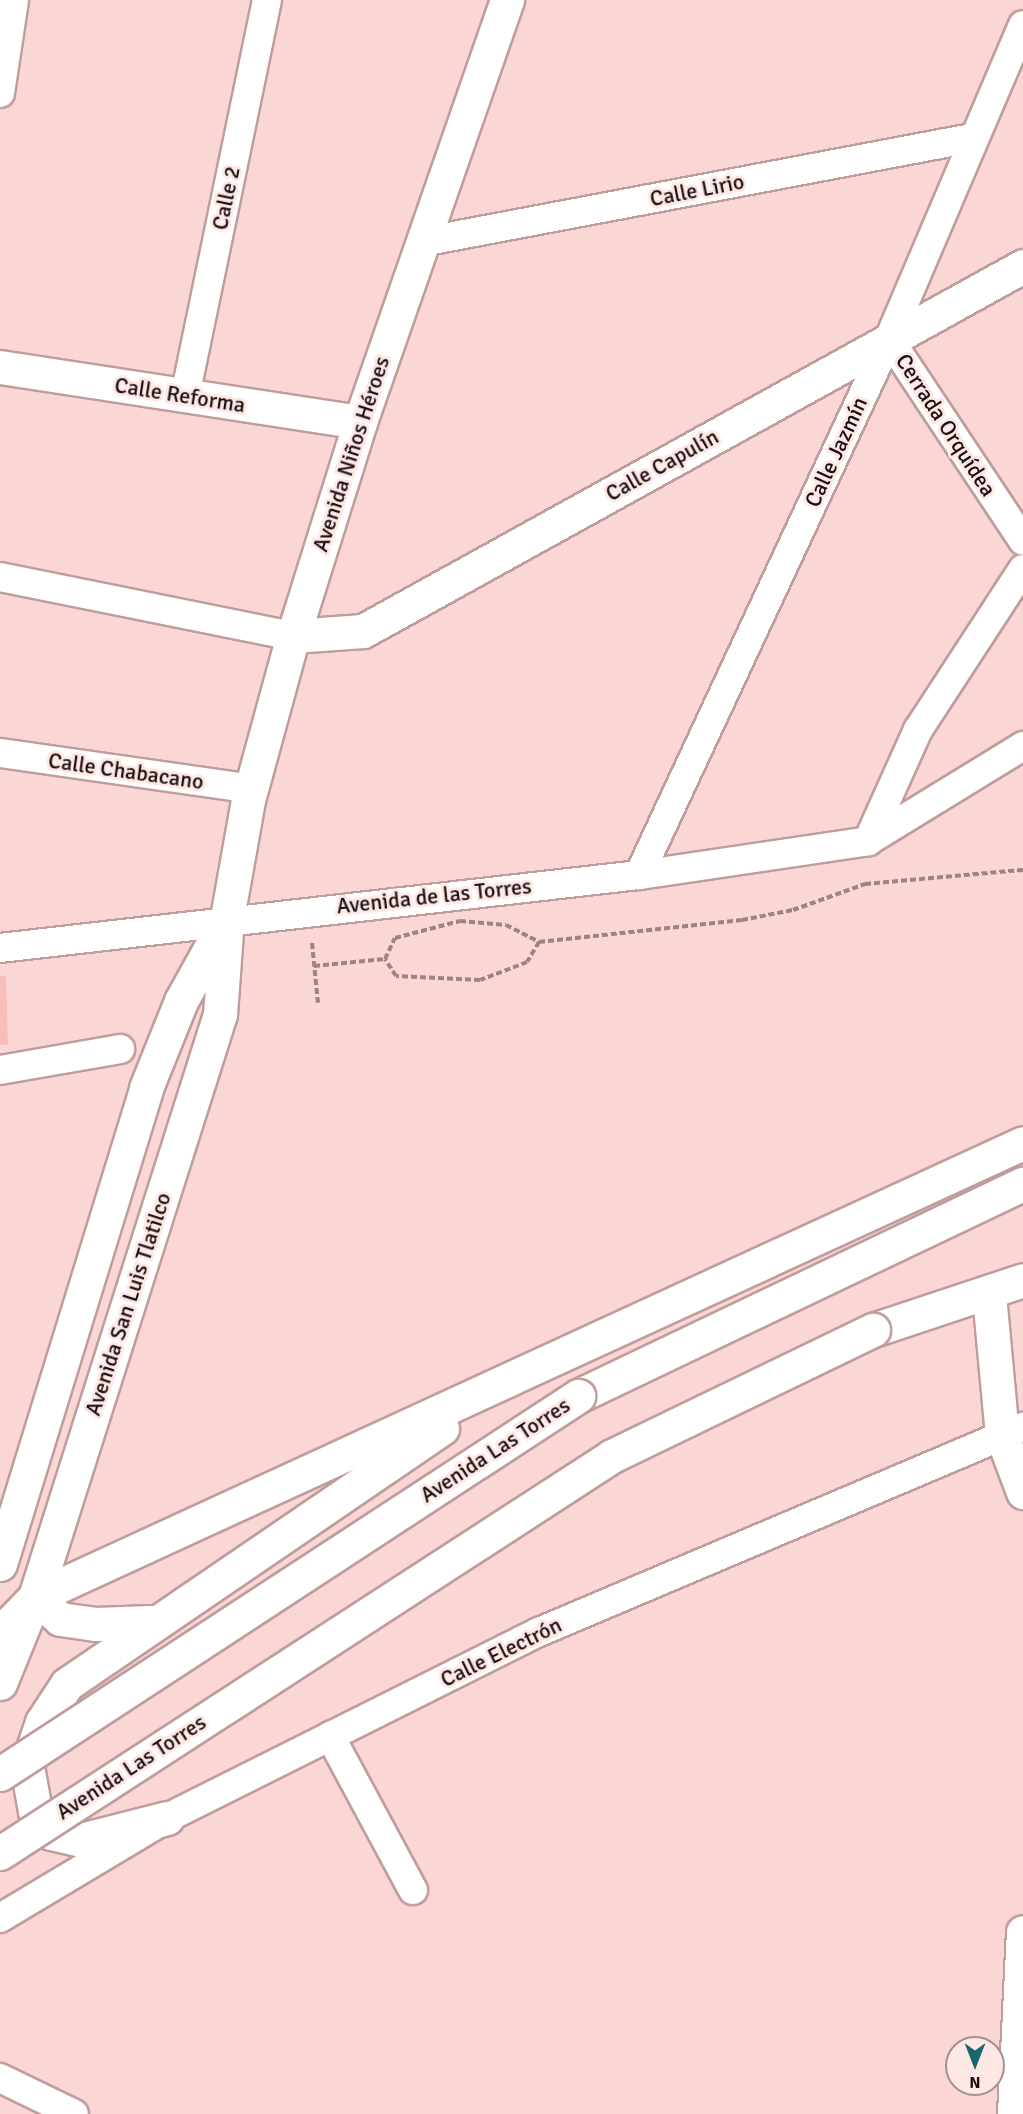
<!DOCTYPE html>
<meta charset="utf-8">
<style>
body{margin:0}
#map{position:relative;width:1023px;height:2114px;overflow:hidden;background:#fad6d5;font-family:Signika,sans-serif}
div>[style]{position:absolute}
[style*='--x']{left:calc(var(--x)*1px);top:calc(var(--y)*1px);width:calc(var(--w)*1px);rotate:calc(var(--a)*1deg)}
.green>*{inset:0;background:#f6bfbd}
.path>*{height:4px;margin-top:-2px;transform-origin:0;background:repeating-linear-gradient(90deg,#9d8382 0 6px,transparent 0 9px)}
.roads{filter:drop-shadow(2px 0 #be9d9b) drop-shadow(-2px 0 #be9d9b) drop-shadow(0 2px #be9d9b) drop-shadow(0 -2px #be9d9b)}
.street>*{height:28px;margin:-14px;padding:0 14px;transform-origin:14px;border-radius:14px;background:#fff}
.secondary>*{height:33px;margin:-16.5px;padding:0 16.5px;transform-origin:16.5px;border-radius:16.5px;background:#fff}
.highway>*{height:33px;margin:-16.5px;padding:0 16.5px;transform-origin:16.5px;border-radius:16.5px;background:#fff}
.bridges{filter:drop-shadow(2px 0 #be9d9b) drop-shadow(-2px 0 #be9d9b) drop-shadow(0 2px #be9d9b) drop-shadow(0 -2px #be9d9b)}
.highway-bridge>*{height:33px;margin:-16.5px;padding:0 16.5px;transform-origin:16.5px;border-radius:16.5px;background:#fff}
span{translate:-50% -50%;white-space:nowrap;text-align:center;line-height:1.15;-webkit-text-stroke:6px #fde8e6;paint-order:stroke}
.street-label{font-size:22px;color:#1a0e0e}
.north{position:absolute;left:945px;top:2036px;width:60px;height:60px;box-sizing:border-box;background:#fde8e6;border:2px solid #a29190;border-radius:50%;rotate:180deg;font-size:16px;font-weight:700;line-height:24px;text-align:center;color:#1a0e0e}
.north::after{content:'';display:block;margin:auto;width:21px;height:27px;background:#19676c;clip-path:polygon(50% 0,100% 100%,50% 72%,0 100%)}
</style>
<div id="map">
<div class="green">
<i style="clip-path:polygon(0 976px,6px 976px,8px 1045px,0 1045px)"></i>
</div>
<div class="path">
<i style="--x:460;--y:921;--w:46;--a:5"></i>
<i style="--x:506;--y:925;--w:37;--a:27"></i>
<i style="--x:539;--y:942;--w:23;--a:121"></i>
<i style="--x:527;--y:962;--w:50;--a:159"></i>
<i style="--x:480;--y:980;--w:84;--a:-177.3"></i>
<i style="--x:396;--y:976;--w:20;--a:-123"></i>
<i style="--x:385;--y:959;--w:23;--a:-65"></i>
<i style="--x:395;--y:938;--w:67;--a:-14.7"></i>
<i style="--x:539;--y:942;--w:204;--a:-6.2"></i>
<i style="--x:742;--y:920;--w:52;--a:-11.1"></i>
<i style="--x:793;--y:910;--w:77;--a:-19.9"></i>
<i style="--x:865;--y:884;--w:159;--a:-5.1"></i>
<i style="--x:312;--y:943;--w:60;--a:84.3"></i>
<i style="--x:314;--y:966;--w:71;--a:-5.6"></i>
</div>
<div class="roads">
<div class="street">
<i style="--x:0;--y:93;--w:94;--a:-81.4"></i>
<i style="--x:422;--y:242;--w:560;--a:-10.71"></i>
<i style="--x:889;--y:339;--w:242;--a:56.4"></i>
<i style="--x:185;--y:396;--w:404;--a:-78.3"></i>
<i style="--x:0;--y:577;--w:299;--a:11.4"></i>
<i style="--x:0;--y:753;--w:255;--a:8.1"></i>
<i style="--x:868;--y:841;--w:122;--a:-65.8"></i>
<i style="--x:918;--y:730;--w:192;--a:-56.9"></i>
<i style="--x:639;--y:875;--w:591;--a:-64.99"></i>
<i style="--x:889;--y:339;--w:341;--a:-66.9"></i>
<i style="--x:0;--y:948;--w:643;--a:-6.52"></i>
<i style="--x:639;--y:875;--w:232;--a:-8.4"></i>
<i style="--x:868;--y:841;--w:182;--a:-31.5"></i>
<i style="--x:0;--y:1070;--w:122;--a:-9.9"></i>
<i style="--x:330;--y:1736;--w:175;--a:61.7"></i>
<i style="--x:0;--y:1918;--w:195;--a:-30.9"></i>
<i style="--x:167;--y:1818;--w:416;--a:-26.6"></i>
<i style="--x:539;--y:1632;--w:526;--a:-22.96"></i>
<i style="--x:0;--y:2078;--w:82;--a:25.9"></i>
</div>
<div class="secondary">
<i style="--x:0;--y:367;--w:364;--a:8.7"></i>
<i style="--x:293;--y:636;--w:70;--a:-4.1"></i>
<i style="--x:363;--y:631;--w:754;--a:-28.94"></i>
<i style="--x:989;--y:1295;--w:142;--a:84.7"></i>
<i style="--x:1002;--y:1436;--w:60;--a:69.4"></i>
<i style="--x:0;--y:1683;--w:93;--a:-67.9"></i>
<i style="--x:35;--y:1597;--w:612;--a:-72.39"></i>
<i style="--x:220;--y:1014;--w:96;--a:-85.8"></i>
<i style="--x:227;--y:918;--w:120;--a:-79.9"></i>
<i style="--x:248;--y:800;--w:170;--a:-74.7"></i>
<i style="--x:293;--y:636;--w:224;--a:-72.6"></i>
<i style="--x:360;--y:422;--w:447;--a:-70.8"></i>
<i style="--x:1014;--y:2114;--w:182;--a:-87.2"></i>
</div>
<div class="highway">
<i style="--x:873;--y:1330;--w:158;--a:-18.4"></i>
<i style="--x:578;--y:1396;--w:493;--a:-25.5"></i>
<i style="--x:0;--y:1564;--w:498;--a:-72.9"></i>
<i style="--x:146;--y:1088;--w:94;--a:-68.1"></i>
<i style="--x:181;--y:1001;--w:95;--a:-61"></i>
<i style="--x:35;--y:1597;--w:33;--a:41"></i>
<i style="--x:60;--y:1619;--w:35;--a:8"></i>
<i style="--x:95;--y:1624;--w:55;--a:-2.1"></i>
<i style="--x:0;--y:1633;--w:50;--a:-45.8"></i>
<i style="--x:35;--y:1597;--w:1087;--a:-24.68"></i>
<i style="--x:167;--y:1818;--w:89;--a:165.7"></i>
<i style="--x:81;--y:1840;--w:31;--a:-167"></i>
<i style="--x:51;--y:1833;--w:27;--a:-126"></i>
<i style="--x:35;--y:1811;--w:46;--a:-100.1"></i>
<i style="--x:27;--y:1766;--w:46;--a:-71.2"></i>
<i style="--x:42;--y:1722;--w:45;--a:-56.7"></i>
<i style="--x:67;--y:1684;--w:454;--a:-34.3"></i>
</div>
</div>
<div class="bridges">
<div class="highway-bridge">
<i style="--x:0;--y:1774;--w:691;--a:-33.18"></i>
<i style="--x:0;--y:1853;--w:729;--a:-32.97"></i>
<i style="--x:612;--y:1456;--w:290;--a:-25.8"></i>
</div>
</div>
<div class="street-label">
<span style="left:697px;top:190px;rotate:-11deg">Calle Lirio</span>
<span style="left:226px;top:198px;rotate:-78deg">Calle 2</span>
<span style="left:180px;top:395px;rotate:9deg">Calle Reforma</span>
<span style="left:946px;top:425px;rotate:57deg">Cerrada Orquídea</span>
<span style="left:836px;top:452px;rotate:-65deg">Calle Jazmín</span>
<span style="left:351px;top:454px;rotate:-72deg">Avenida Niños Héroes</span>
<span style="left:662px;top:465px;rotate:-29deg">Calle Capulín</span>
<span style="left:126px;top:771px;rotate:8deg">Calle Chabacano</span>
<span style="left:434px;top:896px;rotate:-6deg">Avenida de las Torres</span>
<span style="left:128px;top:1304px;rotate:-72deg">Avenida San Luis Tlatilco</span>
<span style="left:495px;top:1450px;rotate:-33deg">Avenida Las Torres</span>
<span style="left:501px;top:1652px;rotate:-26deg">Calle Electrón</span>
<span style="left:131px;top:1767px;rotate:-33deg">Avenida Las Torres</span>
</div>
<div class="north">N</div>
</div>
